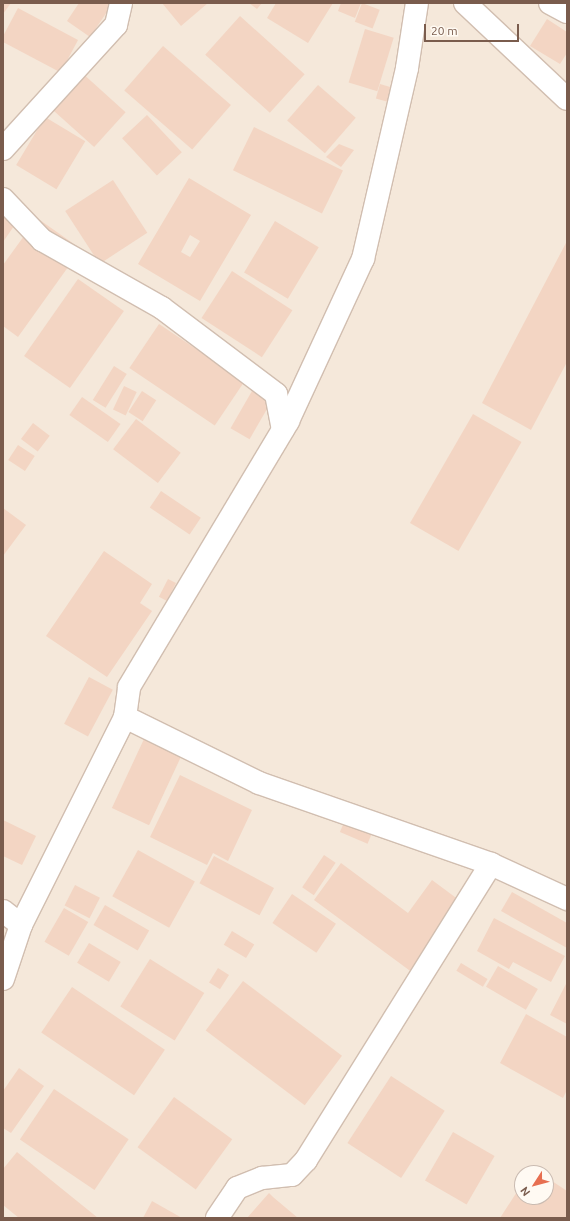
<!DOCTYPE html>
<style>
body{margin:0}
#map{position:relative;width:570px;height:1221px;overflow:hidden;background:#fdf6ec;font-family:Ubuntu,sans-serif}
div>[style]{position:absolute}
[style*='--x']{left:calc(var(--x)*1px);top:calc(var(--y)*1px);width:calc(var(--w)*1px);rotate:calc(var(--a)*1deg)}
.residential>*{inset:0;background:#f5e8da}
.building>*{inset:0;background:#f3d5c3;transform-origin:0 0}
.roads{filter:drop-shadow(1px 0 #d1beb0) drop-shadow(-1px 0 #d1beb0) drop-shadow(0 1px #d1beb0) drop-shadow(0 -1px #d1beb0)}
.street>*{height:22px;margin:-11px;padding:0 11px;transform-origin:11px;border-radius:11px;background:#fff}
span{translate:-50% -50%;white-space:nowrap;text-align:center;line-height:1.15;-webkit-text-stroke:3px #fffaf3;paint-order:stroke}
.frame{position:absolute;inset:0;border:4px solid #7a5c4d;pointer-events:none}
.north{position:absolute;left:514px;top:1165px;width:40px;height:40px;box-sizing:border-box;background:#fffaf3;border:1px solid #cabbb1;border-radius:50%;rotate:234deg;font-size:11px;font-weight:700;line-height:16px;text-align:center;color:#7a5c4d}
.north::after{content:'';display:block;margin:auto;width:14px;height:18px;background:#e76f51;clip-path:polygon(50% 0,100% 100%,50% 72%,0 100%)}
.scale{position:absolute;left:424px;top:24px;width:95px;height:18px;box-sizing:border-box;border:2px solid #7a5c4d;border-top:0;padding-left:5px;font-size:12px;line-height:14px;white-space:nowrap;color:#7a5c4d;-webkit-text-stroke:3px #fffaf3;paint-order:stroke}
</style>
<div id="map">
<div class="residential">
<i style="clip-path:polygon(evenodd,3px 3px,567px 3px,567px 1218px,3px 1218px,3px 3px,522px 1173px,546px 1173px,546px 1197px,522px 1197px,522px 1173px)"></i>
</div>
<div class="building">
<i style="clip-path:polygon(3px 3px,11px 3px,3px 14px)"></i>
<i style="clip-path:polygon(79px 3px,113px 3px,90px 37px,67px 21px)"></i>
<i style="clip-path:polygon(162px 3px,208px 3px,181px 26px)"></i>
<i style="clip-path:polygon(249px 3px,262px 3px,257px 9px)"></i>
<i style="clip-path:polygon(276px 3px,333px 3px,308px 43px,267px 18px)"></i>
<i style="clip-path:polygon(341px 3px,361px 3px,355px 18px,338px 11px)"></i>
<i style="left:362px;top:3px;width:19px;height:20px;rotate:21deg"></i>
<i style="left:18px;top:8px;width:68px;height:37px;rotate:28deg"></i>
<i style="left:240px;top:16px;width:87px;height:52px;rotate:42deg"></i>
<i style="clip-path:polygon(547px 19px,567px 32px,567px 53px,560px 64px,530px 46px)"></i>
<i style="left:365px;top:29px;width:30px;height:56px;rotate:17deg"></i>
<i style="left:163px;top:46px;width:90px;height:59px;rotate:41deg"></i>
<i style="left:81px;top:72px;width:60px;height:47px;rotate:42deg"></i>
<i style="left:380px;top:84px;width:15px;height:15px;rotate:16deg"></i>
<i style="left:318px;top:85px;width:50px;height:47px;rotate:41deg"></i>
<i style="left:147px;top:115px;width:51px;height:34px;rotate:47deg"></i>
<i style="left:45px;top:117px;width:47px;height:56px;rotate:31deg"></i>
<i style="left:254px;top:127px;width:99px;height:48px;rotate:26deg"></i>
<i style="clip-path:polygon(339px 144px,354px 150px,341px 167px,326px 157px)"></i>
<i style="clip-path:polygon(evenodd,189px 178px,251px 215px,200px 301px,138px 264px,189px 178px,190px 235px,200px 241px,190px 257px,181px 252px,190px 235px)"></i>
<i style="left:113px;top:180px;width:63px;height:57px;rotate:57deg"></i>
<i style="clip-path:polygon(3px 194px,25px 210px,3px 242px)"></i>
<i style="clip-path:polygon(37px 218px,81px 249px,18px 337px,3px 326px,3px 265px)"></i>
<i style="left:275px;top:221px;width:51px;height:60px;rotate:31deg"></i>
<i style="clip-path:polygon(567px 241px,567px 362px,531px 430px,482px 403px)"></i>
<i style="left:232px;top:271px;width:72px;height:56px;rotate:33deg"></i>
<i style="left:78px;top:279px;width:56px;height:94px;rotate:35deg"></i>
<i style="left:159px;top:324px;width:103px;height:53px;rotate:34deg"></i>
<i style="left:114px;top:366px;width:15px;height:40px;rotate:32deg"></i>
<i style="left:124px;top:386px;width:14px;height:26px;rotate:25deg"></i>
<i style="left:142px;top:391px;width:17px;height:25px;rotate:33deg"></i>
<i style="left:252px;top:391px;width:22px;height:43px;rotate:30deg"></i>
<i style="left:82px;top:397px;width:47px;height:22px;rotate:35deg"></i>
<i style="left:473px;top:414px;width:56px;height:126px;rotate:30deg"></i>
<i style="left:136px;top:419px;width:56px;height:38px;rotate:37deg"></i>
<i style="left:33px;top:423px;width:21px;height:20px;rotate:37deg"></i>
<i style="left:18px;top:445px;width:20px;height:18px;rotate:33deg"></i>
<i style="left:161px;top:491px;width:48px;height:20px;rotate:34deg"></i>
<i style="clip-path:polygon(3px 508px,26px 525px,3px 556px)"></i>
<i style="clip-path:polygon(104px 551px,152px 584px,140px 603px,152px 611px,107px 677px,46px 636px)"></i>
<i style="left:168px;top:579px;width:9px;height:20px;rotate:27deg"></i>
<i style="left:89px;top:677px;width:27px;height:53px;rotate:28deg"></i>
<i style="left:144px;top:739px;width:41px;height:76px;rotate:25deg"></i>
<i style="clip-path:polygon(180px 775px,252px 810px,228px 861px,213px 853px,207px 865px,150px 837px)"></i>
<i style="clip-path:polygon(3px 820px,36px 836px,22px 865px,3px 856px)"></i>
<i style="left:345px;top:820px;width:30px;height:13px;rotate:23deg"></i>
<i style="left:138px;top:850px;width:65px;height:53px;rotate:29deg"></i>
<i style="left:324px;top:855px;width:14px;height:39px;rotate:34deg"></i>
<i style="left:214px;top:856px;width:68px;height:31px;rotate:28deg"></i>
<i style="clip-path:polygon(341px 863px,408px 913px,432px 880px,463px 903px,413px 973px,314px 900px)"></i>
<i style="left:75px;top:885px;width:28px;height:23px;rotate:27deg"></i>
<i style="clip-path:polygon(512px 892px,567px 923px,567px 948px,501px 911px)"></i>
<i style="left:292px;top:894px;width:53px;height:35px;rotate:34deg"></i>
<i style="left:105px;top:905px;width:51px;height:23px;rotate:30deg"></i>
<i style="left:64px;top:908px;width:28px;height:39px;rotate:30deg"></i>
<i style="clip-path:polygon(494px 918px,565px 956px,551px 982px,513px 962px,509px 969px,477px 951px)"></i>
<i style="left:232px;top:931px;width:26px;height:16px;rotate:31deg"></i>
<i style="left:89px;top:943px;width:37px;height:23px;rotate:31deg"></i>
<i style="left:150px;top:959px;width:64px;height:56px;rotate:32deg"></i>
<i style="left:461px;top:963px;width:31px;height:9px;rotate:31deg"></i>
<i style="left:498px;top:966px;width:46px;height:24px;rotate:30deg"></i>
<i style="left:218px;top:968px;width:13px;height:17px;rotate:32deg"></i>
<i style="left:243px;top:981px;width:124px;height:62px;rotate:37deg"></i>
<i style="clip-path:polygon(567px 982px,567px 1024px,550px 1015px)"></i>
<i style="left:72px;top:987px;width:112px;height:55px;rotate:34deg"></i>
<i style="clip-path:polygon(526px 1014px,567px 1037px,567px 1090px,563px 1098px,500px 1063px)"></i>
<i style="clip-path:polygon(19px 1068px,44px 1086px,11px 1133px,3px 1128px,3px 1091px)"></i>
<i style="left:391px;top:1076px;width:64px;height:80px;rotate:33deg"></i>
<i style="left:54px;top:1089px;width:90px;height:61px;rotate:34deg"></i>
<i style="left:174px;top:1097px;width:72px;height:62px;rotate:36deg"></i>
<i style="left:453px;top:1132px;width:48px;height:56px;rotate:30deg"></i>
<i style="clip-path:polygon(17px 1152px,51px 1180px,98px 1218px,19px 1218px,3px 1205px,3px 1169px)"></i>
<i style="clip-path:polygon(533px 1168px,541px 1173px,529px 1173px)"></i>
<i style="clip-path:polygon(546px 1177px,567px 1191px,567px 1218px,500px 1218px,522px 1184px,522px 1197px,546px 1197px)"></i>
<i style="clip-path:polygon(269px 1193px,273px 1197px,298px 1218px,247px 1218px)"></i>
<i style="clip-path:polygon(152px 1201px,182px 1218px,143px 1218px)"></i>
</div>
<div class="roads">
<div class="street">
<i style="--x:465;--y:3;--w:140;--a:43.3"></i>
<i style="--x:550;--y:3;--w:19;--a:28"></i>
<i style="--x:3;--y:149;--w:168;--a:-47.7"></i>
<i style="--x:116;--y:25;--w:23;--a:-77"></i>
<i style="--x:3;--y:199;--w:57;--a:46.4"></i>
<i style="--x:42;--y:240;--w:138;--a:29.5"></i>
<i style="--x:162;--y:308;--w:143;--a:37"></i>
<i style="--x:276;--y:394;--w:36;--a:79"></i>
<i style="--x:125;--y:717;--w:149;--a:26.2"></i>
<i style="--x:259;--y:783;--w:246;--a:19.2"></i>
<i style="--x:491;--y:864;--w:84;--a:24.7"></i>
<i style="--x:3;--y:911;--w:23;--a:38"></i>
<i style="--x:3;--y:979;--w:57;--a:-71.6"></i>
<i style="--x:21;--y:925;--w:233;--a:-63.4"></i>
<i style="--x:125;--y:717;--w:30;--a:-82"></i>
<i style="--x:129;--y:687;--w:310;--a:-59.1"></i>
<i style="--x:288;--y:421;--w:179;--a:-65.2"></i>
<i style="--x:363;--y:259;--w:196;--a:-77"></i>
<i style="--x:407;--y:68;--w:66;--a:-81.3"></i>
<i style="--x:217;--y:1218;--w:36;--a:-56"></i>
<i style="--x:237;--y:1188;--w:27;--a:-22"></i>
<i style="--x:262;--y:1178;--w:30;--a:-6"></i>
<i style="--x:292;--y:1175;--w:21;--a:-47"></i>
<i style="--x:306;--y:1160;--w:349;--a:-58"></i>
</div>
</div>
<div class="frame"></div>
<div class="north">N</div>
<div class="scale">20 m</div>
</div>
